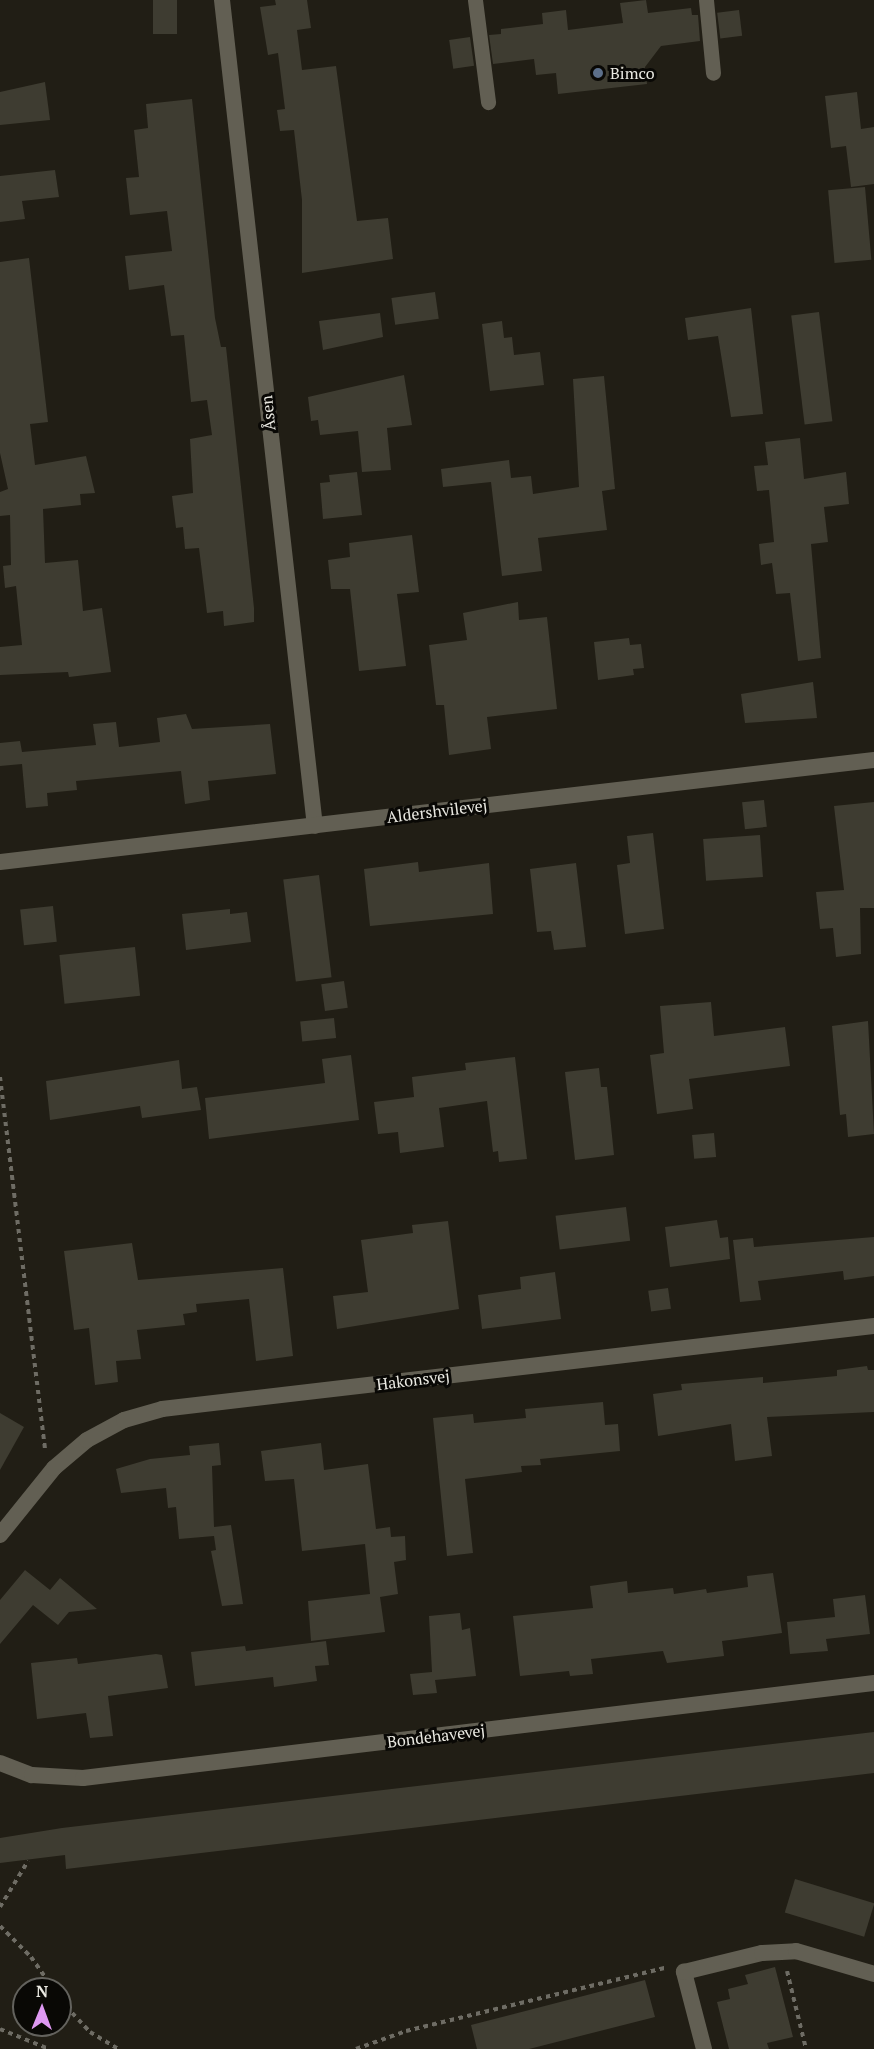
<!DOCTYPE html>
<meta charset="utf-8">
<style>
body{margin:0}
#map{position:relative;width:874px;height:2049px;overflow:hidden;background:#211e15;font-family:"PT Serif",serif}
div>[style]{position:absolute}
[style*='--x']{left:calc(var(--x)*1px);top:calc(var(--y)*1px);width:calc(var(--w)*1px);rotate:calc(var(--a)*1deg)}
.building>*{inset:0;background:#3e3c31;transform-origin:0 0}
.path>*{height:4px;margin-top:-2px;transform-origin:0;background:repeating-linear-gradient(90deg,#6e6c64 0 4.5px,transparent 0 9px)}
.service>*{height:15px;margin:-7.5px;padding:0 7.5px;transform-origin:7.5px;border-radius:7.5px;background:#625f53}
.minor>*{height:16px;margin:-8px;padding:0 8px;transform-origin:8px;border-radius:8px;background:#625f53}
.dots>*{width:16px;height:16px;translate:-50% -50%;box-sizing:border-box;border:3px solid #090805;border-radius:50%}
span{translate:-50% -50%;white-space:nowrap;text-align:center;line-height:1.15;-webkit-text-stroke:6px #090805;paint-order:stroke}
.poi-label{font-size:16px;color:#eae9e2}
.left{translate:0 -50%;text-align:left}
.street-label{font-size:16px;color:#eae9e2}
.north{position:absolute;left:12px;top:1977px;width:60px;height:60px;box-sizing:border-box;background:#090805;border:2px solid #63625d;border-radius:50%;rotate:1deg;font-size:16px;font-weight:700;line-height:24px;text-align:center;color:#eae9e2}
.north::after{content:'';display:block;margin:auto;width:21px;height:27px;background:#de98f2;clip-path:polygon(50% 0,100% 100%,50% 72%,0 100%)}
</style>
<div id="map">
<div class="building">
<i style="left:153px;top:0;width:24px;height:34px"></i>
<i style="clip-path:polygon(275px 0,307px 0,311px 28px,297px 30px,302px 70px,336px 66px,357px 221px,388px 218px,393px 259px,302px 273px,302px 200px,294px 130px,280px 131px,277px 110px,285px 109px,278px 53px,268px 55px,260px 7px,276px 5px)"></i>
<i style="clip-path:polygon(646px 0,648px 13px,691px 8px,692px 15px,698px 15px,700px 41px,661px 46px,645px 67px,647px 84px,558px 94px,556px 73px,536px 75px,534px 59px,493px 64px,489px 35px,501px 34px,501px 29px,543px 24px,542px 13px,566px 10px,568px 30px,623px 23px,620px 3px)"></i>
<i style="left:739px;top:10px;width:26px;height:22px;rotate:83deg"></i>
<i style="left:470px;top:37px;width:29px;height:21px;rotate:82deg"></i>
<i style="clip-path:polygon(45px 82px,50px 120px,0 125px,0 92px)"></i>
<i style="clip-path:polygon(857px 92px,861px 129px,874px 127px,874px 184px,851px 187px,846px 146px,831px 148px,825px 96px)"></i>
<i style="clip-path:polygon(192px 99px,215px 318px,221px 347px,226px 347px,254px 608px,254px 622px,224px 626px,223px 611px,207px 613px,199px 548px,185px 549px,183px 527px,176px 528px,172px 496px,193px 493px,190px 439px,212px 435px,207px 400px,191px 402px,184px 335px,171px 336px,164px 285px,129px 290px,125px 256px,172px 251px,167px 211px,130px 215px,126px 178px,139px 177px,134px 130px,148px 128px,146px 104px)"></i>
<i style="clip-path:polygon(55px 170px,59px 197px,22px 201px,25px 219px,0 222px,0 176px)"></i>
<i style="left:865px;top:187px;width:73px;height:37px;rotate:85deg"></i>
<i style="clip-path:polygon(29px 258px,48px 422px,30px 424px,35px 465px,86px 456px,95px 493px,80px 494px,81px 505px,43px 509px,45px 563px,78px 560px,83px 611px,102px 608px,111px 672px,69px 677px,68px 672px,0 675px,0 647px,22px 645px,16px 586px,5px 588px,3px 566px,11px 565px,10px 515px,0 516px,0 492px,8px 489px,0 453px,0 262px)"></i>
<i style="left:435px;top:292px;width:27px;height:44px;rotate:82deg"></i>
<i style="clip-path:polygon(751px 308px,763px 414px,731px 417px,718px 336px,688px 340px,685px 318px)"></i>
<i style="left:819px;top:312px;width:110px;height:28px;rotate:83deg"></i>
<i style="clip-path:polygon(380px 313px,383px 337px,323px 350px,319px 321px)"></i>
<i style="clip-path:polygon(502px 321px,504px 338px,512px 337px,514px 355px,540px 352px,544px 385px,490px 391px,482px 324px)"></i>
<i style="clip-path:polygon(404px 375px,412px 425px,387px 428px,391px 470px,362px 472px,358px 431px,320px 435px,318px 420px,311px 421px,308px 397px)"></i>
<i style="clip-path:polygon(604px 376px,615px 489px,602px 491px,607px 530px,538px 538px,542px 571px,502px 576px,491px 482px,443px 487px,441px 469px,509px 460px,511px 478px,531px 476px,533px 494px,579px 487px,573px 379px)"></i>
<i style="clip-path:polygon(800px 438px,804px 479px,846px 472px,849px 504px,824px 507px,828px 542px,811px 544px,821px 658px,798px 661px,790px 593px,776px 594px,772px 563px,761px 565px,759px 544px,774px 542px,769px 490px,757px 491px,754px 466px,768px 465px,765px 442px)"></i>
<i style="clip-path:polygon(357px 472px,362px 515px,323px 519px,320px 483px,330px 482px,329px 475px)"></i>
<i style="clip-path:polygon(412px 535px,419px 592px,397px 594px,406px 666px,359px 671px,350px 589px,331px 589px,328px 560px,350px 557px,349px 543px)"></i>
<i style="clip-path:polygon(518px 602px,519px 620px,547px 617px,557px 709px,487px 717px,491px 749px,449px 755px,444px 705px,436px 705px,429px 645px,467px 640px,463px 613px)"></i>
<i style="clip-path:polygon(629px 638px,630px 645px,641px 644px,644px 668px,633px 669px,634px 675px,598px 680px,594px 642px)"></i>
<i style="clip-path:polygon(813px 682px,817px 718px,745px 723px,741px 694px)"></i>
<i style="clip-path:polygon(186px 714px,192px 729px,270px 724px,276px 774px,208px 781px,210px 800px,185px 804px,181px 771px,76px 781px,77px 790px,47px 793px,48px 806px,26px 808px,22px 764px,0 766px,0 743px,20px 741px,22px 752px,96px 745px,93px 724px,116px 722px,119px 747px,160px 742px,157px 718px)"></i>
<i style="left:764px;top:800px;width:27px;height:22px;rotate:84deg"></i>
<i style="clip-path:polygon(874px 802px,874px 908px,860px 908px,861px 954px,836px 957px,833px 928px,820px 929px,816px 892px,844px 890px,834px 806px)"></i>
<i style="clip-path:polygon(653px 833px,664px 929px,625px 934px,617px 865px,630px 863px,627px 836px)"></i>
<i style="left:760px;top:835px;width:42px;height:57px;rotate:86deg"></i>
<i style="clip-path:polygon(418px 862px,419px 872px,489px 863px,493px 914px,370px 926px,364px 869px)"></i>
<i style="clip-path:polygon(576px 863px,586px 947px,554px 950px,551px 931px,537px 932px,530px 869px)"></i>
<i style="left:319px;top:875px;width:103px;height:36px;rotate:83deg"></i>
<i style="left:53px;top:906px;width:36px;height:33px;rotate:84deg"></i>
<i style="clip-path:polygon(230px 909px,230px 914px,247px 912px,251px 942px,186px 950px,182px 914px)"></i>
<i style="left:135px;top:947px;width:49px;height:76px;rotate:84deg"></i>
<i style="left:344px;top:981px;width:27px;height:23px;rotate:82deg"></i>
<i style="clip-path:polygon(711px 1002px,714px 1036px,785px 1027px,790px 1066px,689px 1079px,693px 1109px,657px 1114px,650px 1055px,664px 1053px,660px 1006px)"></i>
<i style="left:334px;top:1018px;width:20px;height:34px;rotate:84deg"></i>
<i style="clip-path:polygon(868px 1021px,874px 1134px,848px 1137px,846px 1114px,840px 1115px,832px 1026px)"></i>
<i style="clip-path:polygon(351px 1055px,359px 1120px,209px 1139px,205px 1098px,325px 1083px,322px 1059px)"></i>
<i style="clip-path:polygon(515px 1057px,527px 1159px,499px 1162px,498px 1151px,493px 1152px,487px 1101px,439px 1108px,444px 1147px,400px 1153px,398px 1132px,378px 1134px,374px 1102px,414px 1097px,412px 1077px,466px 1070px,465px 1063px)"></i>
<i style="clip-path:polygon(179px 1060px,182px 1089px,197px 1087px,201px 1110px,142px 1118px,140px 1106px,50px 1120px,46px 1081px)"></i>
<i style="clip-path:polygon(599px 1068px,601px 1087px,607px 1087px,614px 1155px,575px 1160px,565px 1072px)"></i>
<i style="left:714px;top:1133px;width:24px;height:22px;rotate:85deg"></i>
<i style="left:626px;top:1207px;width:34px;height:71px;rotate:83deg"></i>
<i style="clip-path:polygon(717px 1220px,720px 1238px,728px 1237px,730px 1259px,670px 1267px,665px 1227px)"></i>
<i style="clip-path:polygon(448px 1221px,459px 1309px,337px 1329px,333px 1296px,368px 1292px,361px 1240px,413px 1233px,412px 1225px)"></i>
<i style="clip-path:polygon(874px 1237px,874px 1276px,844px 1280px,843px 1271px,758px 1281px,761px 1300px,740px 1302px,733px 1240px,753px 1238px,754px 1247px)"></i>
<i style="clip-path:polygon(132px 1243px,138px 1280px,283px 1268px,293px 1356px,256px 1361px,249px 1299px,196px 1304px,197px 1312px,183px 1314px,185px 1325px,137px 1330px,141px 1359px,116px 1361px,118px 1382px,95px 1385px,89px 1328px,74px 1330px,64px 1251px)"></i>
<i style="clip-path:polygon(555px 1272px,561px 1319px,482px 1329px,478px 1295px,521px 1289px,520px 1277px)"></i>
<i style="left:668px;top:1288px;width:21px;height:20px;rotate:82deg"></i>
<i style="clip-path:polygon(867px 1366px,868px 1370px,874px 1370px,874px 1412px,767px 1417px,772px 1456px,735px 1461px,731px 1424px,658px 1436px,653px 1394px,682px 1390px,681px 1384px,763px 1377px,763px 1383px,837px 1376px,837px 1370px)"></i>
<i style="clip-path:polygon(603px 1402px,605px 1425px,618px 1424px,620px 1451px,540px 1459px,541px 1465px,521px 1466px,522px 1472px,465px 1479px,473px 1553px,447px 1556px,433px 1418px,473px 1414px,474px 1423px,526px 1418px,525px 1409px)"></i>
<i style="clip-path:polygon(0 1413px,24px 1427px,0 1470px)"></i>
<i style="clip-path:polygon(219px 1443px,221px 1465px,212px 1466px,214px 1527px,231px 1525px,243px 1604px,222px 1606px,211px 1551px,216px 1550px,214px 1536px,179px 1539px,176px 1507px,168px 1508px,166px 1488px,121px 1493px,116px 1469px,150px 1459px,190px 1455px,189px 1446px)"></i>
<i style="clip-path:polygon(321px 1443px,324px 1470px,368px 1464px,376px 1529px,390px 1527px,391px 1537px,405px 1536px,406px 1560px,394px 1562px,398px 1594px,380px 1597px,385px 1632px,311px 1641px,308px 1601px,370px 1594px,365px 1544px,302px 1551px,294px 1479px,265px 1481px,261px 1451px)"></i>
<i style="clip-path:polygon(25px 1570px,50px 1590px,60px 1578px,97px 1609px,69px 1612px,58px 1625px,33px 1605px,0 1644px,0 1600px)"></i>
<i style="clip-path:polygon(773px 1573px,782px 1633px,722px 1641px,724px 1656px,667px 1663px,663px 1651px,591px 1659px,593px 1674px,570px 1676px,569px 1671px,520px 1676px,513px 1616px,593px 1608px,590px 1586px,627px 1581px,628px 1593px,673px 1588px,674px 1594px,706px 1589px,707px 1593px,748px 1587px,747px 1576px)"></i>
<i style="clip-path:polygon(865px 1595px,870px 1634px,826px 1639px,828px 1651px,790px 1654px,787px 1622px,835px 1617px,833px 1599px)"></i>
<i style="clip-path:polygon(460px 1613px,462px 1630px,470px 1628px,476px 1676px,435px 1680px,437px 1693px,413px 1695px,410px 1674px,432px 1672px,429px 1616px)"></i>
<i style="clip-path:polygon(326px 1641px,329px 1665px,315px 1666px,317px 1681px,274px 1687px,273px 1677px,195px 1686px,191px 1652px,245px 1646px,246px 1651px)"></i>
<i style="clip-path:polygon(156px 1654px,162px 1655px,168px 1688px,108px 1696px,113px 1736px,90px 1738px,86px 1713px,37px 1719px,31px 1663px,77px 1658px,78px 1664px)"></i>
<i style="clip-path:polygon(874px 1732px,874px 1773px,66px 1869px,65px 1855px,0 1863px,0 1838px,62px 1828px)"></i>
<i style="left:795px;top:1879px;width:83px;height:35px;rotate:17deg"></i>
<i style="clip-path:polygon(775px 1967px,793px 2037px,767px 2043px,769px 2049px,729px 2049px,717px 2002px,730px 1999px,728px 1989px,748px 1984px,745px 1975px)"></i>
<i style="clip-path:polygon(645px 1980px,655px 2017px,529px 2049px,477px 2049px,471px 2025px)"></i>
</div>
<div class="path">
<i style="--x:0;--y:1077;--w:375;--a:83.1"></i>
<i style="--x:0;--y:1907;--w:54;--a:-58.7"></i>
<i style="--x:0;--y:1926;--w:44;--a:45"></i>
<i style="--x:31;--y:1957;--w:39;--a:55"></i>
<i style="--x:787;--y:1971;--w:80;--a:76.3"></i>
<i style="--x:60;--y:2000;--w:44;--a:46.8"></i>
<i style="--x:90;--y:2032;--w:33;--a:31"></i>
<i style="--x:0;--y:2029;--w:53;--a:22.2"></i>
<i style="--x:356;--y:2049;--w:53;--a:-19.8"></i>
<i style="--x:406;--y:2031;--w:267;--a:-13.7"></i>
</div>
<div class="service">
<i style="--x:475;--y:0;--w:103;--a:82.7"></i>
<i style="--x:706;--y:0;--w:73;--a:84.5"></i>
</div>
<div class="minor">
<i style="--x:222;--y:0;--w:831;--a:83.58"></i>
<i style="--x:0;--y:862;--w:880;--a:-6.66"></i>
<i style="--x:0;--y:1535;--w:86;--a:-51.1"></i>
<i style="--x:54;--y:1468;--w:43;--a:-40.3"></i>
<i style="--x:87;--y:1440;--w:42;--a:-28.4"></i>
<i style="--x:124;--y:1420;--w:40;--a:-16"></i>
<i style="--x:162;--y:1409;--w:717;--a:-6.65"></i>
<i style="--x:0;--y:1763;--w:34;--a:21"></i>
<i style="--x:32;--y:1775;--w:51;--a:3.4"></i>
<i style="--x:83;--y:1778;--w:797;--a:-6.85"></i>
<i style="--x:704;--y:2049;--w:80;--a:-104.6"></i>
<i style="--x:684;--y:1972;--w:80;--a:-13.7"></i>
<i style="--x:762;--y:1953;--w:34;--a:-3"></i>
<i style="--x:796;--y:1951;--w:81;--a:16.4"></i>
</div>
<div class="dots">
<i style="left:598px;top:73px;background:#5c6f8a"></i>
</div>
<div class="poi-label">
<span class="left" style="left:610px;top:73px">Bimco</span>
</div>
<div class="street-label">
<span style="left:268px;top:413px;rotate:-96deg">Åsen</span>
<span style="left:437px;top:811px;rotate:-7deg">Aldershvilevej</span>
<span style="left:413px;top:1380px;rotate:-7deg">Hakonsvej</span>
<span style="left:436px;top:1736px;rotate:-7deg">Bondehavevej</span>
</div>
<div class="north">N</div>
</div>
